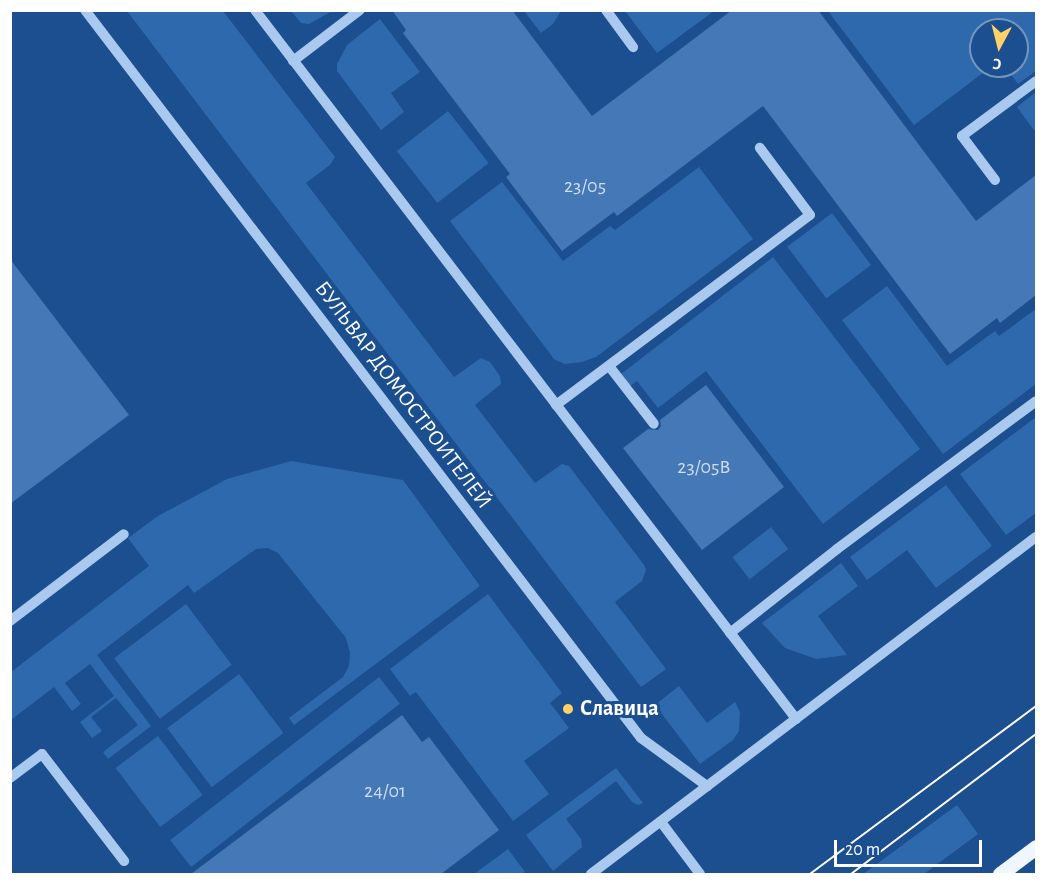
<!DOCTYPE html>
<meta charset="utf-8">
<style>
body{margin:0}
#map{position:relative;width:1047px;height:885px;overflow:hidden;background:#1b4f8f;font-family:"Alegreya Sans",sans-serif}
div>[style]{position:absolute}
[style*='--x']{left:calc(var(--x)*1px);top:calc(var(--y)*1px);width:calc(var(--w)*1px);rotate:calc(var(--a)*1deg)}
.green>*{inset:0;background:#2e69ad;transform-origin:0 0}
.building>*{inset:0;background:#4478b7}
.minor>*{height:10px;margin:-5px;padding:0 5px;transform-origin:5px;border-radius:5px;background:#a9c9ee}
.major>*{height:15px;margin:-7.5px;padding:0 7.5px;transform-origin:7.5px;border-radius:7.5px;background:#f0f6ff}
.tram>*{height:1.5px;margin:-0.75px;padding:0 0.75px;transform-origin:0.75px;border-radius:0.75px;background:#fff}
.dots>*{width:16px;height:16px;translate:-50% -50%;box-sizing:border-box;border:3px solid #1b4f8f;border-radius:50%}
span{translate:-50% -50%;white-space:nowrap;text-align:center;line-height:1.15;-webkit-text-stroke:6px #1b4f8f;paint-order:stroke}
.number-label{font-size:20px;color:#d0dded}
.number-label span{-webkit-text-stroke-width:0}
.street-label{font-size:22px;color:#fff}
.poi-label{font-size:22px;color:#fff;font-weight:700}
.left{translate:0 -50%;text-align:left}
.frame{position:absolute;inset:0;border:12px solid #fff;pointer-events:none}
.north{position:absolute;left:969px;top:18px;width:60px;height:60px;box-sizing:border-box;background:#1b4f8f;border:2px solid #7695bc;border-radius:50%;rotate:187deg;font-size:16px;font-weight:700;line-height:24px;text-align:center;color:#fff}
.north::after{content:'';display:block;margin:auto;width:21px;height:27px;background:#ffd166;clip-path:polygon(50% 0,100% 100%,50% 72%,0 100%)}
.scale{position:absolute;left:834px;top:840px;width:148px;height:27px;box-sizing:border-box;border:3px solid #fff;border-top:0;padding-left:8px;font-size:18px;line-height:21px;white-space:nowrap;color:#fff;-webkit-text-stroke:4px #1b4f8f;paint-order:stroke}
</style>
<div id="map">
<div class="green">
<i style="clip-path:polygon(127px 11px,223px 11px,335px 157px,330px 165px,306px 183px,454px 377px,481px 358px,490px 362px,500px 376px,501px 384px,475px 405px,535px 483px,562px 464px,569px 466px,644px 565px,646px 570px,642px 581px,615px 602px,666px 669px,641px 687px)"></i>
<i style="clip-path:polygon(291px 11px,332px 11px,309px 24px,301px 23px)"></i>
<i style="clip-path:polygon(524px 11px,561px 11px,553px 24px,541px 33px)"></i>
<i style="clip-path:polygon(625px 11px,714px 11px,657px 53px)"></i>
<i style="clip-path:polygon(828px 11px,1036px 11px,1036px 71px,1018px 84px,1005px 66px,1017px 66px,1017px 30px,981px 30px,981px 66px,992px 66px,914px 125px)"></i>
<i style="clip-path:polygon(380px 19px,420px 72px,391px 93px,404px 112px,381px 130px,337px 71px,337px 64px,347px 45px)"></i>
<i style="clip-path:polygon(1036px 92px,1036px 133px,1017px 107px)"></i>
<i style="left:448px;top:111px;width:66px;height:65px;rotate:52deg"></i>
<i style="clip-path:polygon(699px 167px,753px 239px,596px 357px,582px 362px,565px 364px,554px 359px,450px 221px,502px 182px,563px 261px,610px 226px,615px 230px)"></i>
<i style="left:832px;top:213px;width:65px;height:56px;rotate:53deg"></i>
<i style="clip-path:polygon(773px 257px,920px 449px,823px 524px,706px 371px,658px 408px,637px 381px,630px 386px,621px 374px)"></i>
<i style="clip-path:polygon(887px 286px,947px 366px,995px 331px,999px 336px,1036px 309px,1036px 384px,943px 454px,842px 320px)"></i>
<i style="clip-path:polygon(1036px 417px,1036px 513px,1006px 535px,960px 474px)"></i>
<i style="clip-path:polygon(291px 461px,403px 480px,480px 586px,294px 725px,289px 718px,343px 677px,349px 666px,350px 653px,346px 638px,278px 553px,268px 548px,256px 549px,194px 593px,188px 585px,97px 655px,151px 726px,108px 759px,103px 752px,138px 725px,116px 698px,91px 717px,102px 731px,92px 738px,80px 722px,114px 696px,90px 664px,65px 683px,81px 704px,72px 711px,54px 687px,11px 720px,11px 672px,149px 566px,128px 538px,158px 516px,227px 479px)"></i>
<i style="clip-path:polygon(946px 485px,992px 546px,936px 588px,907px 550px,867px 580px,850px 557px)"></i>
<i style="left:771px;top:527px;width:28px;height:49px;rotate:52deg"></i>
<i style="clip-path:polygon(841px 563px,858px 586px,818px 616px,847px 655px,816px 659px,785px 648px,762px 623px)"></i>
<i style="clip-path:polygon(488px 594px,562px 693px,550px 703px,569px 728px,524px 761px,549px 794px,513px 821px,416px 692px,410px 696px,390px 669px)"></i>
<i style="left:186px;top:604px;width:76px;height:90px;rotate:53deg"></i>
<i style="left:239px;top:674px;width:74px;height:90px;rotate:53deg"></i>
<i style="left:379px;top:677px;width:34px;height:265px;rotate:52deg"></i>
<i style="clip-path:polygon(679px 686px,707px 723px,735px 702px,740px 712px,739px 731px,733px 740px,700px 764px,655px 705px)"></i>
<i style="left:158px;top:736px;width:74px;height:53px;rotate:53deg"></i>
<i style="clip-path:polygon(616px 768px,643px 803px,638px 805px,632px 802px,616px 781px,566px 819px,581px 839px,582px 847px,553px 871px,526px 835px)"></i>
<i style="clip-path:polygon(957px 805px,978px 834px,924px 874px,863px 874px)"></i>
<i style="clip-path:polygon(508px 849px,525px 872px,522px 874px,474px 874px)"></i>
</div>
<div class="building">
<i style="clip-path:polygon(392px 10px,512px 10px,592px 116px,732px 10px,818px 10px,976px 221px,1036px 175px,1036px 295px,1000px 323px,997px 318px,950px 354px,763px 106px,617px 216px,614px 212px,562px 251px,506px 177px,510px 174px,403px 33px,406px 30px)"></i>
<i style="clip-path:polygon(10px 259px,129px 415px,10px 504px)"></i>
<i style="clip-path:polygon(706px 385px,784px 487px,702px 550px,623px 448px,648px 429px,658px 430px,661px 426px,660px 420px)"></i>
<i style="clip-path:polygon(402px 715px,422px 742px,429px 737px,499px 830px,441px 874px,191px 874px)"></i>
</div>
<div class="minor">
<i style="--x:85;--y:10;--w:916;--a:52.63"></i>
<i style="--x:641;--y:738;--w:82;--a:36"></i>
<i style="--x:255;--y:10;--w:892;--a:52.65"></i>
<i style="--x:606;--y:10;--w:46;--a:53.9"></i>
<i style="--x:293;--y:61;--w:84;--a:-37.3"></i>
<i style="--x:995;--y:180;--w:55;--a:-126.9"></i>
<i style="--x:962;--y:136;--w:92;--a:-36.6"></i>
<i style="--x:609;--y:366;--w:73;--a:52.2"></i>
<i style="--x:556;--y:405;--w:317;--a:-36.8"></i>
<i style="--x:810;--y:215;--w:84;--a:-126.7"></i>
<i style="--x:10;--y:621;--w:143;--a:-37.3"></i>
<i style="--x:730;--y:633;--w:136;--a:-38.1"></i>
<i style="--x:837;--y:549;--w:248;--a:-36.6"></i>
<i style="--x:10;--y:778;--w:40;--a:-37"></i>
<i style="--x:42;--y:754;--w:135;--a:52.5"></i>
<i style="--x:661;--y:822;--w:65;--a:53.1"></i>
<i style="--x:591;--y:874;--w:558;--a:-37.14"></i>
</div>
<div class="major">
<i style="--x:1000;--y:874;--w:45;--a:-36.9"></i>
</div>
<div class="tram">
<i style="--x:810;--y:874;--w:282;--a:-36.6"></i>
<i style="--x:851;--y:874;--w:232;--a:-37.1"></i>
</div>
<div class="dots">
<i style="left:568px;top:709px;background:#ffd166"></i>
</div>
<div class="number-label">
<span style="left:585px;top:186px">23/05</span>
<span style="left:704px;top:467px">23/05В</span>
<span style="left:385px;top:791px">24/01</span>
</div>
<div class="street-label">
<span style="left:403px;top:395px;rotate:53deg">БУЛЬВАР ДОМОСТРОИТЕЛЕЙ</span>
</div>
<div class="poi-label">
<span class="left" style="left:580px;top:709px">Славица</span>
</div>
<div class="frame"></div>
<div class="north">С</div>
<div class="scale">20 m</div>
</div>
